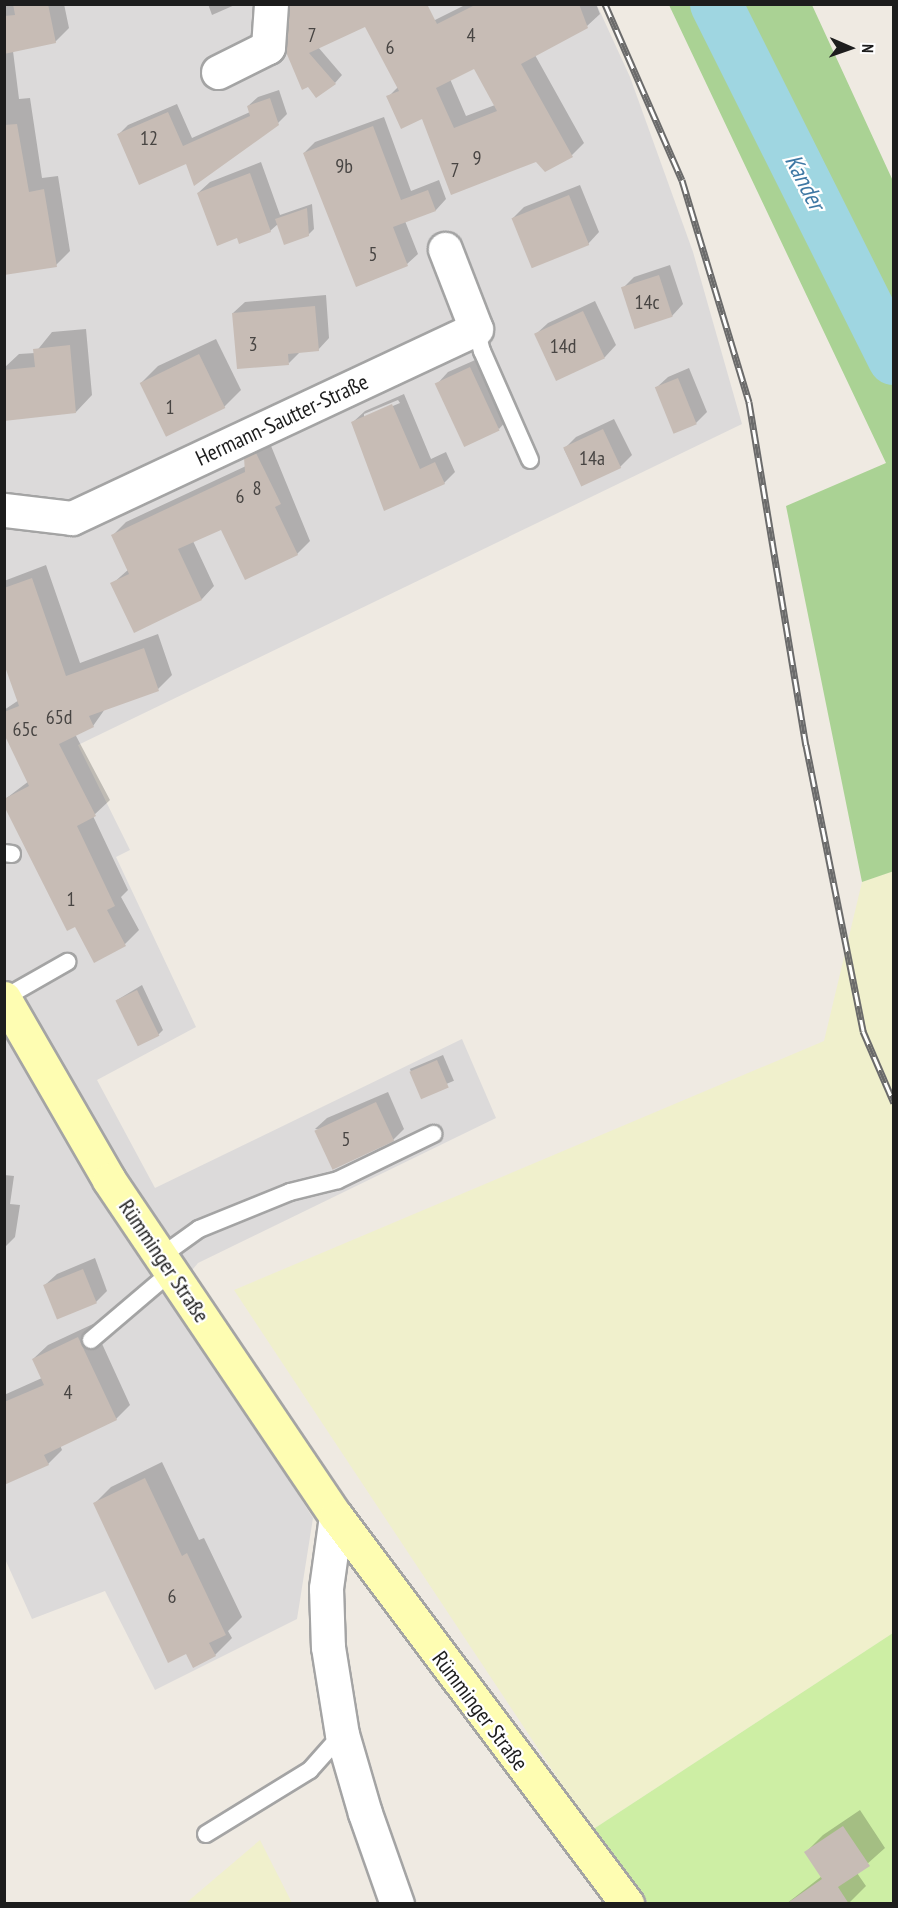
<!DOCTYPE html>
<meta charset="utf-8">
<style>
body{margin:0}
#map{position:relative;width:898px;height:1908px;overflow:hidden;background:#efeae2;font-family:"PT Sans Narrow",sans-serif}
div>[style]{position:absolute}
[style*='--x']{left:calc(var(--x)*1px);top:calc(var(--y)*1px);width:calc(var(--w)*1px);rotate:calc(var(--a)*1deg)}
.residential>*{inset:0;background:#dcdada}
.farmland>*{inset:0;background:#f0f0cc}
.grass>*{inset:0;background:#cdeea4}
.forest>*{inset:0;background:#aad294}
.shadow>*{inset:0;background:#0003;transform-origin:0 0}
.river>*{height:52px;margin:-26px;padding:0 26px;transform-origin:26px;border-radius:26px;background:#9fd6e1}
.building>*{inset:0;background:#c7bcb5;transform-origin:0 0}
.roads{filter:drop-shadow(2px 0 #a4a4a4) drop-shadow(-2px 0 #a4a4a4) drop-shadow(0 2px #a4a4a4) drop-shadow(0 -2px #a4a4a4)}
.service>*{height:16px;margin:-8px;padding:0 8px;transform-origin:8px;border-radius:8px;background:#fff}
.minor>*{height:33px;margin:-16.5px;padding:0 16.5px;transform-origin:16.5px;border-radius:16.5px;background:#fff}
.secondary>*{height:33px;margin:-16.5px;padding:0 16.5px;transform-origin:16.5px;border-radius:16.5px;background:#fefdb2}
.rail>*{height:7px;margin-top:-3.5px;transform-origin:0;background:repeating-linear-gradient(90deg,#fff 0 14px,#6b6b6b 0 28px);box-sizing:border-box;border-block:2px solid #6b6b6b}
span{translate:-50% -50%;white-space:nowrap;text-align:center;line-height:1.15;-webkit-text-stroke:4.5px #fff;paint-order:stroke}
.number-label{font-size:20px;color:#484543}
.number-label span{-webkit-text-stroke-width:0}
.street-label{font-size:22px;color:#1d1d1d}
.water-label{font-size:24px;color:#3e78a4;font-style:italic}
.frame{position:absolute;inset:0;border:6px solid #1d1d1d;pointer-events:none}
.north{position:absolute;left:820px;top:18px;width:60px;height:60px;-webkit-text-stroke:4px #fff;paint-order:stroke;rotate:92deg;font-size:16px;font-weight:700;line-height:24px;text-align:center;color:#1d1d1d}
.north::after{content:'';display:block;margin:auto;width:21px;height:27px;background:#1d1d1d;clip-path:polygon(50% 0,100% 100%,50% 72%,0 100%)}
</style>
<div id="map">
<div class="residential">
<i style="clip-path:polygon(4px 5px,597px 5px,630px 77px,693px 252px,742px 424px,78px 745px,130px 850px,116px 857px,196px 1027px,97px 1080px,155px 1188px,462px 1039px,496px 1118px,198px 1263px,171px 1295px,313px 1518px,297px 1619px,155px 1690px,105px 1591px,32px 1619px,5px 1559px)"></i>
</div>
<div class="farmland">
<i style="clip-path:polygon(893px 871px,893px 1633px,592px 1830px,234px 1290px,824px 1041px,862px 882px)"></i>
<i style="clip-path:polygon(260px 1840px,292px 1903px,186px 1903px)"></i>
</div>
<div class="grass">
<i style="clip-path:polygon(893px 1633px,893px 1903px,648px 1903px,592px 1830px)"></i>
</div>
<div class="forest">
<i style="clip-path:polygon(669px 5px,812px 5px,893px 181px,894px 871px,862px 882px,786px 506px,886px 463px)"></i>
</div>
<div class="shadow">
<i style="clip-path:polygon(4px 4px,64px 4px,69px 28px,55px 42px,13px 51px,19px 99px,30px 98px,42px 178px,58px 176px,70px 251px,56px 265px,4px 274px)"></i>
<i style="clip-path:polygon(208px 4px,237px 4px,212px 15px)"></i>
<i style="clip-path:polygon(evenodd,467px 4px,596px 4px,600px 14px,587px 26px,535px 55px,584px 143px,572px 155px,536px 160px,423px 117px,388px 97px,398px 87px,393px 41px,467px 4px,474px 67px,495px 105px,466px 116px,450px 79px,474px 67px)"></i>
<i style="clip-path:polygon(318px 47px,342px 75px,335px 83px,287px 52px)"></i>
<i style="clip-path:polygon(279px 90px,287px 114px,278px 123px,187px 162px,119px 134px,128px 125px,177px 104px,192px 138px,250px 112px,248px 106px,258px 97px)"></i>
<i style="clip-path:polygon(384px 117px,411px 191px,439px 180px,446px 199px,436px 210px,405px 221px,418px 254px,407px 264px,304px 153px,315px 142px)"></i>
<i style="clip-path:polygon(261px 162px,280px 215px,312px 204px,314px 229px,308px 235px,278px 224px,270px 231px,238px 236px,198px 193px,210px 182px)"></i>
<i style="clip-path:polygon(580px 185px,599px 232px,588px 244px,513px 218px,524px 207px)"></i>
<i style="clip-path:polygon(670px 265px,683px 304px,672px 316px,623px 288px,634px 277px)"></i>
<i style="clip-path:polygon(326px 295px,329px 338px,318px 350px,301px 351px,289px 363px,233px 313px,245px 302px)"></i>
<i style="clip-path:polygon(595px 301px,616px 345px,605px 357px,557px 379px,536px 334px,548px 323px)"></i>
<i style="clip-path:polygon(86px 329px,92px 395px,76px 412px,4px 399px,4px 368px,19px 354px,35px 353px,52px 332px)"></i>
<i style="clip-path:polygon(216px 339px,241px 390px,224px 407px,141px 383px,158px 366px)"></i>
<i style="clip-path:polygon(482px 357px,510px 417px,499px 429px,437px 384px,448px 372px)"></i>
<i style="clip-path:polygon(689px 368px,707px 412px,696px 423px,656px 388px,668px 377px)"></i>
<i style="clip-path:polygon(evenodd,404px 394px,431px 459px,446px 452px,455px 472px,444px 483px,385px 508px,353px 422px,365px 411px,404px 394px,398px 400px,400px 403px,364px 418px,364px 414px,398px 400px)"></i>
<i style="clip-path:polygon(614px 419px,632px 455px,620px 467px,582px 485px,564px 449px,576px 437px)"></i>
<i style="clip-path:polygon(269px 441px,310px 541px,297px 554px,222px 528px,193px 541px,214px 586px,202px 599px,112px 584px,129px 569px,113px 535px,126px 522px,246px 466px,246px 459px)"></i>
<i style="clip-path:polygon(46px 565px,80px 663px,158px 634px,172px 675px,158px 689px,105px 709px,93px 726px,75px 734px,110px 800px,93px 816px,128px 890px,121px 897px,139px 930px,125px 944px,95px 961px,76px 925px,68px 929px,4px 800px,29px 781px,4px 730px,4px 710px,19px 700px,4px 628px,4px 581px)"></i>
<i style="clip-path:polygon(142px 985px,163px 1030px,158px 1035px,117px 1000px)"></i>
<i style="left:443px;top:1055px;width:28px;height:36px;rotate:67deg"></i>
<i style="clip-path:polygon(388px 1092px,404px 1129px,393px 1140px,315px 1129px,327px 1118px)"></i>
<i style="clip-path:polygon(4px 1175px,14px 1176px,10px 1204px,20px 1205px,15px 1237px,4px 1248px)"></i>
<i style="clip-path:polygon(95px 1258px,107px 1291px,96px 1302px,45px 1285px,57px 1274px)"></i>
<i style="clip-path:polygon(93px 1324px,130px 1405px,116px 1419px,60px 1445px,62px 1450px,48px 1464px,4px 1479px,4px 1395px,42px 1378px,33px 1359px,48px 1345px)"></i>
<i style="clip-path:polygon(162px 1462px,199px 1540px,204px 1538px,242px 1617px,228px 1631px,232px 1638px,215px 1655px,95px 1503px,111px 1487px)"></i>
<i style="clip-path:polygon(860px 1810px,885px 1848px,857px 1873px,866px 1886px,848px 1904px,786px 1904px,822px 1876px,806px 1852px,823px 1835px)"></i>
</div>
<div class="river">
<i style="--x:716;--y:4;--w:397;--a:63.4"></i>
</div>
<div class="building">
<i style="clip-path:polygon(13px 4px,48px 4px,56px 43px,4px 54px,4px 16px,15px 15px)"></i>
<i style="clip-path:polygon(evenodd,290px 4px,427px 4px,437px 24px,477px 4px,579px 4px,588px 28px,521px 64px,573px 157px,545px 172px,536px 162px,451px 195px,422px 119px,401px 129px,386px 96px,399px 91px,365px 27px,309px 53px,336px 84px,316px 98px,308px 87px,302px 90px,286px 52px,290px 4px,474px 69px,497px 111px,454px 128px,436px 88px,474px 69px)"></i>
<i style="clip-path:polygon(270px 98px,279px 125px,194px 186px,186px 164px,139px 185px,117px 134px,168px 112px,183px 146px,250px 116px,247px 106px)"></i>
<i style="clip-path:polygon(17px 124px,29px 192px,44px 189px,57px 267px,4px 275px,4px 125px)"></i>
<i style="clip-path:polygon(373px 126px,401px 200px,428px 190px,436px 211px,393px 227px,408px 266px,356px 287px,303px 153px)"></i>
<i style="clip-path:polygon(250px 173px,271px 232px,239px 244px,237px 238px,217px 246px,197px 193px)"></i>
<i style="left:569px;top:195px;width:54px;height:62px;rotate:68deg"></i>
<i style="clip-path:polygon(307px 208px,309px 236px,284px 245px,275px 219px)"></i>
<i style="left:659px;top:275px;width:44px;height:40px;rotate:72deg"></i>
<i style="clip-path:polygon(315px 306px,319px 351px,288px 354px,289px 365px,237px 369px,232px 313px)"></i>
<i style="left:583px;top:311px;width:52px;height:54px;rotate:65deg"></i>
<i style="clip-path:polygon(70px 345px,76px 413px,4px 421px,4px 370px,35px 367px,33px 349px)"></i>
<i style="left:199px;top:354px;width:60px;height:66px;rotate:64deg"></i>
<i style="left:470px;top:367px;width:70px;height:39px;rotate:65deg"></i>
<i style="left:678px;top:378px;width:50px;height:25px;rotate:68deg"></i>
<i style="clip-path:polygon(392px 404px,420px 469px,435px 462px,445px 484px,384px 511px,351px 422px)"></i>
<i style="left:603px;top:429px;width:43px;height:44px;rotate:65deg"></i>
<i style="clip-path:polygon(256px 453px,281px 504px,275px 507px,298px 555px,245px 580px,221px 530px,178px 549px,202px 600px,134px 633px,110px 583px,129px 574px,111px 535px,245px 472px,244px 458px)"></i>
<i style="clip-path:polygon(32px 578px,66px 676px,144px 648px,159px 691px,89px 716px,94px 727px,59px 744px,96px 816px,77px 826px,115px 906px,107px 910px,126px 946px,94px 963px,75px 927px,67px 931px,4px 806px,4px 799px,29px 786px,4px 734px,4px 712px,19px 706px,4px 664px,4px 588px)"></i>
<i style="left:137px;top:990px;width:51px;height:24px;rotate:64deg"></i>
<i style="left:437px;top:1060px;width:30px;height:30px;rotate:67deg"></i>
<i style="left:376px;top:1102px;width:43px;height:68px;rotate:65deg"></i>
<i style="left:83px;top:1269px;width:37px;height:43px;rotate:68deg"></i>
<i style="clip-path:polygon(78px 1337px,117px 1420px,44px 1455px,49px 1465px,4px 1485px,4px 1402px,44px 1385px,32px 1359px)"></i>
<i style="clip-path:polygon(145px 1478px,182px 1556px,187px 1553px,226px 1635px,209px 1643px,216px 1656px,193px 1668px,186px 1654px,168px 1663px,93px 1503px)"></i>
<i style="clip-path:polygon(843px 1826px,870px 1866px,838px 1887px,849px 1904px,786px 1904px,822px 1879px,804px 1852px)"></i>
</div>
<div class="roads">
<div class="service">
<i style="--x:476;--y:329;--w:23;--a:75"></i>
<i style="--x:482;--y:351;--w:119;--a:66.2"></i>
<i style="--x:4;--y:853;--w:8;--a:7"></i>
<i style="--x:4;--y:998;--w:73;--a:-29.7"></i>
<i style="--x:160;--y:1257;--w:48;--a:-35.7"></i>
<i style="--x:199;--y:1229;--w:98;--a:-22.1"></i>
<i style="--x:290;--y:1192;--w:49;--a:-14"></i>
<i style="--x:338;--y:1180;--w:106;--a:-25.8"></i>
<i style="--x:91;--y:1340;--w:105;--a:-40.4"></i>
<i style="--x:206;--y:1834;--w:122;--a:-31.6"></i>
<i style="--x:310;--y:1770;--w:48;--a:-48.4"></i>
</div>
<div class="minor">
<i style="--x:218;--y:72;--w:56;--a:-26.6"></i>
<i style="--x:268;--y:47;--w:43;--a:-86"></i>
<i style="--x:4;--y:510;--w:68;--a:6.7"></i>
<i style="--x:72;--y:518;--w:446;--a:-25.1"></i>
<i style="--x:476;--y:329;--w:86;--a:-111.2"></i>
<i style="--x:336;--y:1516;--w:73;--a:97.9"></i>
<i style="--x:326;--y:1588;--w:59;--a:88.1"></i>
<i style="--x:328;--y:1647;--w:88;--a:80.9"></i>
<i style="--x:342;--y:1734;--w:82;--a:73.8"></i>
<i style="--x:365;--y:1813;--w:96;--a:70.6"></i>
</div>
<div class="secondary">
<i style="--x:4;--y:998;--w:210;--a:60"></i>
<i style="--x:109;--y:1180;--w:405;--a:56"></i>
<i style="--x:336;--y:1516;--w:485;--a:53.1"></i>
</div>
</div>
<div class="rail">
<i style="--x:605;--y:4;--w:192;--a:66.4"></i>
<i style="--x:682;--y:180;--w:232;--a:73.2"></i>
<i style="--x:749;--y:402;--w:348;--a:80.6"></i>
<i style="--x:806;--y:745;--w:292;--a:78.7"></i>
<i style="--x:863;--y:1031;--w:78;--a:66.7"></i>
</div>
<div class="number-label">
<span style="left:312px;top:35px">7</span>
<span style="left:471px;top:35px">4</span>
<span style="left:390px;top:47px">6</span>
<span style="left:149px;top:138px">12</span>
<span style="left:477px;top:158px">9</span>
<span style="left:344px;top:166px">9b</span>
<span style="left:455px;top:170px">7</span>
<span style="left:373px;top:254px">5</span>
<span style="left:647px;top:302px">14c</span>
<span style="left:253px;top:344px">3</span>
<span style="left:563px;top:346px">14d</span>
<span style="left:170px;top:407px">1</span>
<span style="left:592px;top:458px">14a</span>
<span style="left:257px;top:488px">8</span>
<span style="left:240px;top:496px">6</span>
<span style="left:59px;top:717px">65d</span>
<span style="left:25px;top:729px">65c</span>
<span style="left:71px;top:899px">1</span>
<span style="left:346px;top:1139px">5</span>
<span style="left:68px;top:1392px">4</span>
<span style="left:172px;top:1596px">6</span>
</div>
<div class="street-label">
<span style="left:282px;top:420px;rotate:-25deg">Hermann-Sautter-Straße</span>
<span style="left:164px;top:1261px;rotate:56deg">Rümminger Straße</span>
<span style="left:480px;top:1711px;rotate:53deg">Rümminger Straße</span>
</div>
<div class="water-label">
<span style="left:805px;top:182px;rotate:63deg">Kander</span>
</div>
<div class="frame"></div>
<div class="north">N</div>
</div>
